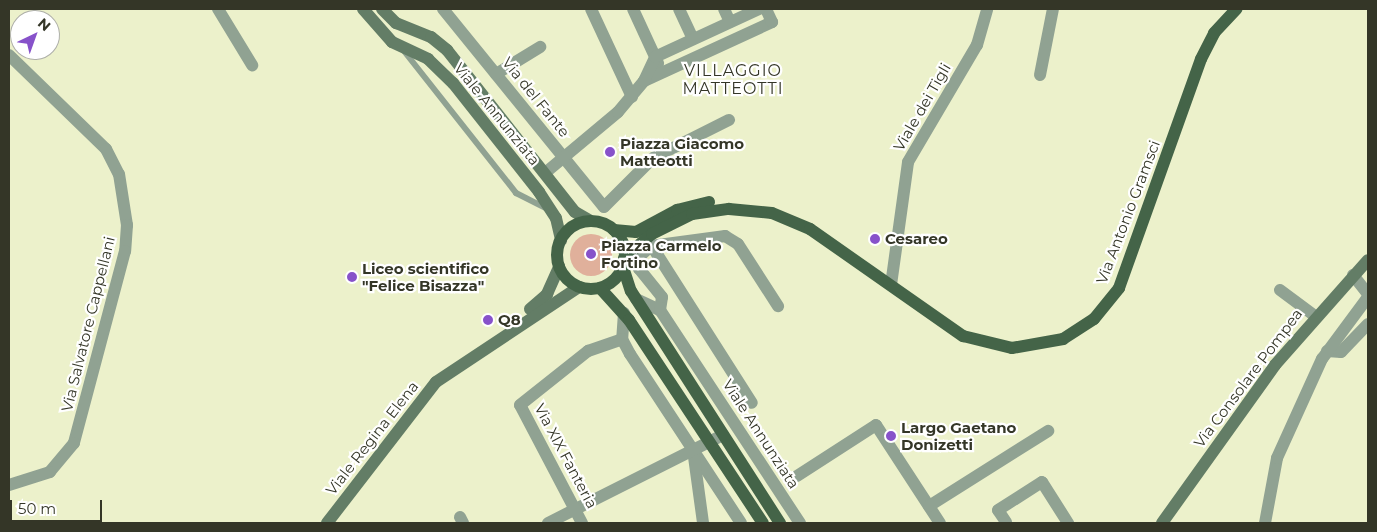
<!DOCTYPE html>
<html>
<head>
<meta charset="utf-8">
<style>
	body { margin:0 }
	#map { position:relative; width:1377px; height:532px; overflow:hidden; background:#ecf1cb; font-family:Montserrat,sans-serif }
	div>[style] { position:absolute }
	.green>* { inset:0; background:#e0b09b }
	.round { border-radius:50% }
	.lane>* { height:6px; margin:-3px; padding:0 3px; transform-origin:3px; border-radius:3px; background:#90a292 }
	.street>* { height:12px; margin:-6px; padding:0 6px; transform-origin:6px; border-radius:6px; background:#90a292 }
	.secondary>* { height:12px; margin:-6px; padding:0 6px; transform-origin:6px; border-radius:6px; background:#637d66 }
	.primary>* { height:12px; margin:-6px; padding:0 6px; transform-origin:6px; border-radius:6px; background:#446448 }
	.primary>.ring { margin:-6px; padding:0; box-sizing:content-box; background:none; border:12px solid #446448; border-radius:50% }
	.dots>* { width:14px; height:14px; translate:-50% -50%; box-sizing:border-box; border:2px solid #fff; border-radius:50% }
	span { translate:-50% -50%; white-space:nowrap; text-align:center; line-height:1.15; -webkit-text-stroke:4.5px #fff; paint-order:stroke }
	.street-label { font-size:15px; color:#343627 }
	.poi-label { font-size:15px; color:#343627; font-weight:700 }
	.left { translate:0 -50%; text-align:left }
	.neighbourhood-label { font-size:16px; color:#343627; letter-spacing:1px }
	.frame { position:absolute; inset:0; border:10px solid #343627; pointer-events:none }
	.north { position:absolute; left:10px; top:10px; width:50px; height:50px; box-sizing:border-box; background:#fff; border:1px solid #aeafa9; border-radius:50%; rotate:42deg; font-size:14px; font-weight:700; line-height:20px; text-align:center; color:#343627 }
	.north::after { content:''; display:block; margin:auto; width:18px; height:22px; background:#8752ca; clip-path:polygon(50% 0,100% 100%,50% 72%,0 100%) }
	.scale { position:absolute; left:10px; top:500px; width:92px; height:22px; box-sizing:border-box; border:2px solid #343627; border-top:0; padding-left:6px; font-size:15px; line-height:18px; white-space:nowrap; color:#343627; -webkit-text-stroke:4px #fff; paint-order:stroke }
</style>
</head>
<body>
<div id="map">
	<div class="green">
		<div class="round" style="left:570px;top:234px;width:42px;height:42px"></div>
	</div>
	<div class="lane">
		<div style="left:404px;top:51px;width:181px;rotate:51.7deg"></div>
		<div style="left:516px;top:193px;width:34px;rotate:27deg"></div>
	</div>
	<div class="street">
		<div style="left:218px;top:9px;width:66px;rotate:58.7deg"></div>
		<div style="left:443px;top:9px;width:255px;rotate:50.9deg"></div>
		<div style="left:604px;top:207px;width:69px;rotate:-45deg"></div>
		<div style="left:653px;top:158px;width:85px;rotate:-26.6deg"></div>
		<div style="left:591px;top:9px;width:97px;rotate:65deg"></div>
		<div style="left:633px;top:9px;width:60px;rotate:65.2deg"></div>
		<div style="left:679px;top:9px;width:33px;rotate:65deg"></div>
		<div style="left:724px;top:9px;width:14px;rotate:65deg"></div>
		<div style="left:9px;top:55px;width:135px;rotate:44.1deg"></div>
		<div style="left:106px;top:149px;width:28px;rotate:63deg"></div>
		<div style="left:119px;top:174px;width:52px;rotate:81.1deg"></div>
		<div style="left:127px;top:225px;width:26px;rotate:94deg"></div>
		<div style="left:125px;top:251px;width:199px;rotate:104.9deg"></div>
		<div style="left:74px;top:443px;width:38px;rotate:130deg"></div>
		<div style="left:50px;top:472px;width:43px;rotate:162.4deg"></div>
		<div style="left:496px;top:74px;width:52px;rotate:-31.5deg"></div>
		<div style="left:1040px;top:75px;width:67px;rotate:-78.9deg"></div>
		<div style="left:644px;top:81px;width:141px;rotate:-24.7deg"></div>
		<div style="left:772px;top:22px;width:14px;rotate:-115deg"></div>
		<div style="left:545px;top:173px;width:95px;rotate:-39.9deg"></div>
		<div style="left:618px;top:112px;width:40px;rotate:-50deg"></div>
		<div style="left:644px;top:81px;width:26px;rotate:-65deg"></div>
		<div style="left:655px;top:57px;width:115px;rotate:-24.8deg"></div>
		<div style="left:648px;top:240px;width:193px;rotate:57.5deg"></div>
		<div style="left:1353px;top:275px;width:24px;rotate:52deg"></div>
		<div style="left:891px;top:285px;width:124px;rotate:-82.1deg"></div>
		<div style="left:908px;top:162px;width:136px;rotate:-59.5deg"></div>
		<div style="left:977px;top:45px;width:37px;rotate:-74deg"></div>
		<div style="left:1280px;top:290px;width:44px;rotate:36.6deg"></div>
		<div style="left:636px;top:299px;width:26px;rotate:25deg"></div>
		<div style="left:660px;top:310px;width:255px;rotate:56.7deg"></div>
		<div style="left:660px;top:310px;width:13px;rotate:-81deg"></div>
		<div style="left:662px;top:297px;width:36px;rotate:-129deg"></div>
		<div style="left:639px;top:269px;width:14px;rotate:-82deg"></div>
		<div style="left:641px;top:255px;width:13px;rotate:-42deg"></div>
		<div style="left:651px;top:246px;width:75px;rotate:-7.7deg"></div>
		<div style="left:725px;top:236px;width:15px;rotate:32deg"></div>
		<div style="left:738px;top:244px;width:74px;rotate:57.2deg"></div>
		<div style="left:624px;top:313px;width:26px;rotate:94deg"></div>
		<div style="left:622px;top:339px;width:17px;rotate:62deg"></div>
		<div style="left:630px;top:354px;width:202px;rotate:56.7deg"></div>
		<div style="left:1327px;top:351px;width:14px;rotate:4deg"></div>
		<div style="left:1341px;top:352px;width:39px;rotate:-46deg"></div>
		<div style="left:694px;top:457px;width:67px;rotate:82.2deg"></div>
		<div style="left:797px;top:476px;width:94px;rotate:-32.8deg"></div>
		<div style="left:876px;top:425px;width:117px;rotate:56.9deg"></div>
		<div style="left:929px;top:506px;width:141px;rotate:-32.2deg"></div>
		<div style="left:460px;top:517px;width:7px;rotate:63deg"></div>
		<div style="left:1006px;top:522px;width:14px;rotate:-124deg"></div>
		<div style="left:998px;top:510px;width:52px;rotate:-32.5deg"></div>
		<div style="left:1042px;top:482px;width:49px;rotate:57.6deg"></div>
		<div style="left:548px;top:523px;width:196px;rotate:-26.7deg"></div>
		<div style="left:582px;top:523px;width:133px;rotate:-117.7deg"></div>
		<div style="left:520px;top:405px;width:87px;rotate:-38.5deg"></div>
		<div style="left:588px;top:351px;width:36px;rotate:-19deg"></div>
		<div style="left:1265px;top:523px;width:66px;rotate:-79.5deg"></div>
		<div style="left:1277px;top:458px;width:109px;rotate:-65.6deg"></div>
		<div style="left:1322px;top:359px;width:77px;rotate:-53.4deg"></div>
	</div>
	<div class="secondary">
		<div style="left:363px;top:9px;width:44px;rotate:48.7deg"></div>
		<div style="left:392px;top:42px;width:40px;rotate:25deg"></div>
		<div style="left:428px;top:59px;width:35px;rotate:44deg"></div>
		<div style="left:453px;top:83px;width:139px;rotate:51.7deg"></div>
		<div style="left:539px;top:192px;width:31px;rotate:57deg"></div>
		<div style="left:556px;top:218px;width:23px;rotate:77deg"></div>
		<div style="left:382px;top:9px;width:20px;rotate:45deg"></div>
		<div style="left:396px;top:23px;width:38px;rotate:22deg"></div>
		<div style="left:431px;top:37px;width:21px;rotate:39deg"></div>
		<div style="left:447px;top:50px;width:206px;rotate:51.7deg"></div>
		<div style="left:575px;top:212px;width:16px;rotate:30deg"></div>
		<div style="left:530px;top:309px;width:23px;rotate:-41deg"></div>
		<div style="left:547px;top:294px;width:30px;rotate:-66deg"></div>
		<div style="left:327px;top:523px;width:178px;rotate:-52.3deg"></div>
		<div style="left:436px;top:382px;width:172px;rotate:-33.6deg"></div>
		<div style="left:1162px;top:523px;width:194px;rotate:-54.4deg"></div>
		<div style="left:1275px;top:365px;width:140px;rotate:-48.5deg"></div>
	</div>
	<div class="primary">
		<div class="ring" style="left:557px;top:221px;width:56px;height:56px"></div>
		<div style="left:614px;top:230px;width:22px;rotate:5deg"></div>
		<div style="left:636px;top:232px;width:47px;rotate:-28.2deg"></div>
		<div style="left:677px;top:210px;width:33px;rotate:-14deg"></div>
		<div style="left:624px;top:258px;width:37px;rotate:-41deg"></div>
		<div style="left:652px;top:234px;width:45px;rotate:-26.6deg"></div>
		<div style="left:692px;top:214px;width:37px;rotate:-8deg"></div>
		<div style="left:729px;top:209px;width:43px;rotate:5.3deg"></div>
		<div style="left:772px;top:213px;width:41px;rotate:22.8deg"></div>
		<div style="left:810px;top:229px;width:187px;rotate:35deg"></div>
		<div style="left:963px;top:336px;width:50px;rotate:13.8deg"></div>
		<div style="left:1012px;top:348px;width:52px;rotate:-10deg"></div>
		<div style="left:1063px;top:339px;width:37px;rotate:-33deg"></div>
		<div style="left:1094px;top:319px;width:40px;rotate:-51deg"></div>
		<div style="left:1119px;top:288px;width:243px;rotate:-70.3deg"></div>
		<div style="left:1201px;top:59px;width:29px;rotate:-63deg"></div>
		<div style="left:1214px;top:33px;width:33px;rotate:-47deg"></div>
		<div style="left:623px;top:267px;width:25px;rotate:72deg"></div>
		<div style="left:631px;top:291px;width:276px;rotate:57.3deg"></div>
		<div style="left:600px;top:288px;width:43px;rotate:47.8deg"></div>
		<div style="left:629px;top:320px;width:243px;rotate:56.6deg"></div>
	</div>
	<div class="dots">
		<div style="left:610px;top:152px;background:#8752ca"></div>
		<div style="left:875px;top:239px;background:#8752ca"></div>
		<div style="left:591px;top:254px;background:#8752ca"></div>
		<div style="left:352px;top:277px;background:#8752ca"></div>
		<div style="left:488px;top:320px;background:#8752ca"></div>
		<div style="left:891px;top:436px;background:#8752ca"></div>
	</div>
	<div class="street-label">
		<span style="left:536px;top:97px;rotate:51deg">Via del Fante</span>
		<span style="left:922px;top:107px;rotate:-60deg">Viale dei Tigli</span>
		<span style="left:497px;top:114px;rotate:51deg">Viale Annunziata</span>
		<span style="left:1128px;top:212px;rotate:-69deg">Via Antonio Gramsci</span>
		<span style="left:88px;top:324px;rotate:-76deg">Via Salvatore Cappellani</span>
		<span style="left:1248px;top:378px;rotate:-53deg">Via Consolare Pompea</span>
		<span style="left:761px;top:434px;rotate:57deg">Viale Annunziata</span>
		<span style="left:372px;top:438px;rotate:-52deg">Viale Regina Elena</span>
		<span style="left:566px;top:456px;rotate:62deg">Via XIX Fanteria</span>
	</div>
	<div class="poi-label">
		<span class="left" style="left:620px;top:152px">Piazza Giacomo<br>Matteotti</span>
		<span class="left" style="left:885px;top:239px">Cesareo</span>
		<span class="left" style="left:601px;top:254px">Piazza Carmelo<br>Fortino</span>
		<span class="left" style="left:362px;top:277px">Liceo scientifico<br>"Felice Bisazza"</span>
		<span class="left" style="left:498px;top:320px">Q8</span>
		<span class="left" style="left:901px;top:436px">Largo Gaetano<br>Donizetti</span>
	</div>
	<div class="neighbourhood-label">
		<span style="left:733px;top:80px">VILLAGGIO<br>MATTEOTTI</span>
	</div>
	<div class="frame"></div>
	<div class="north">N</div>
	<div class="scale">50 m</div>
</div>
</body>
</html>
